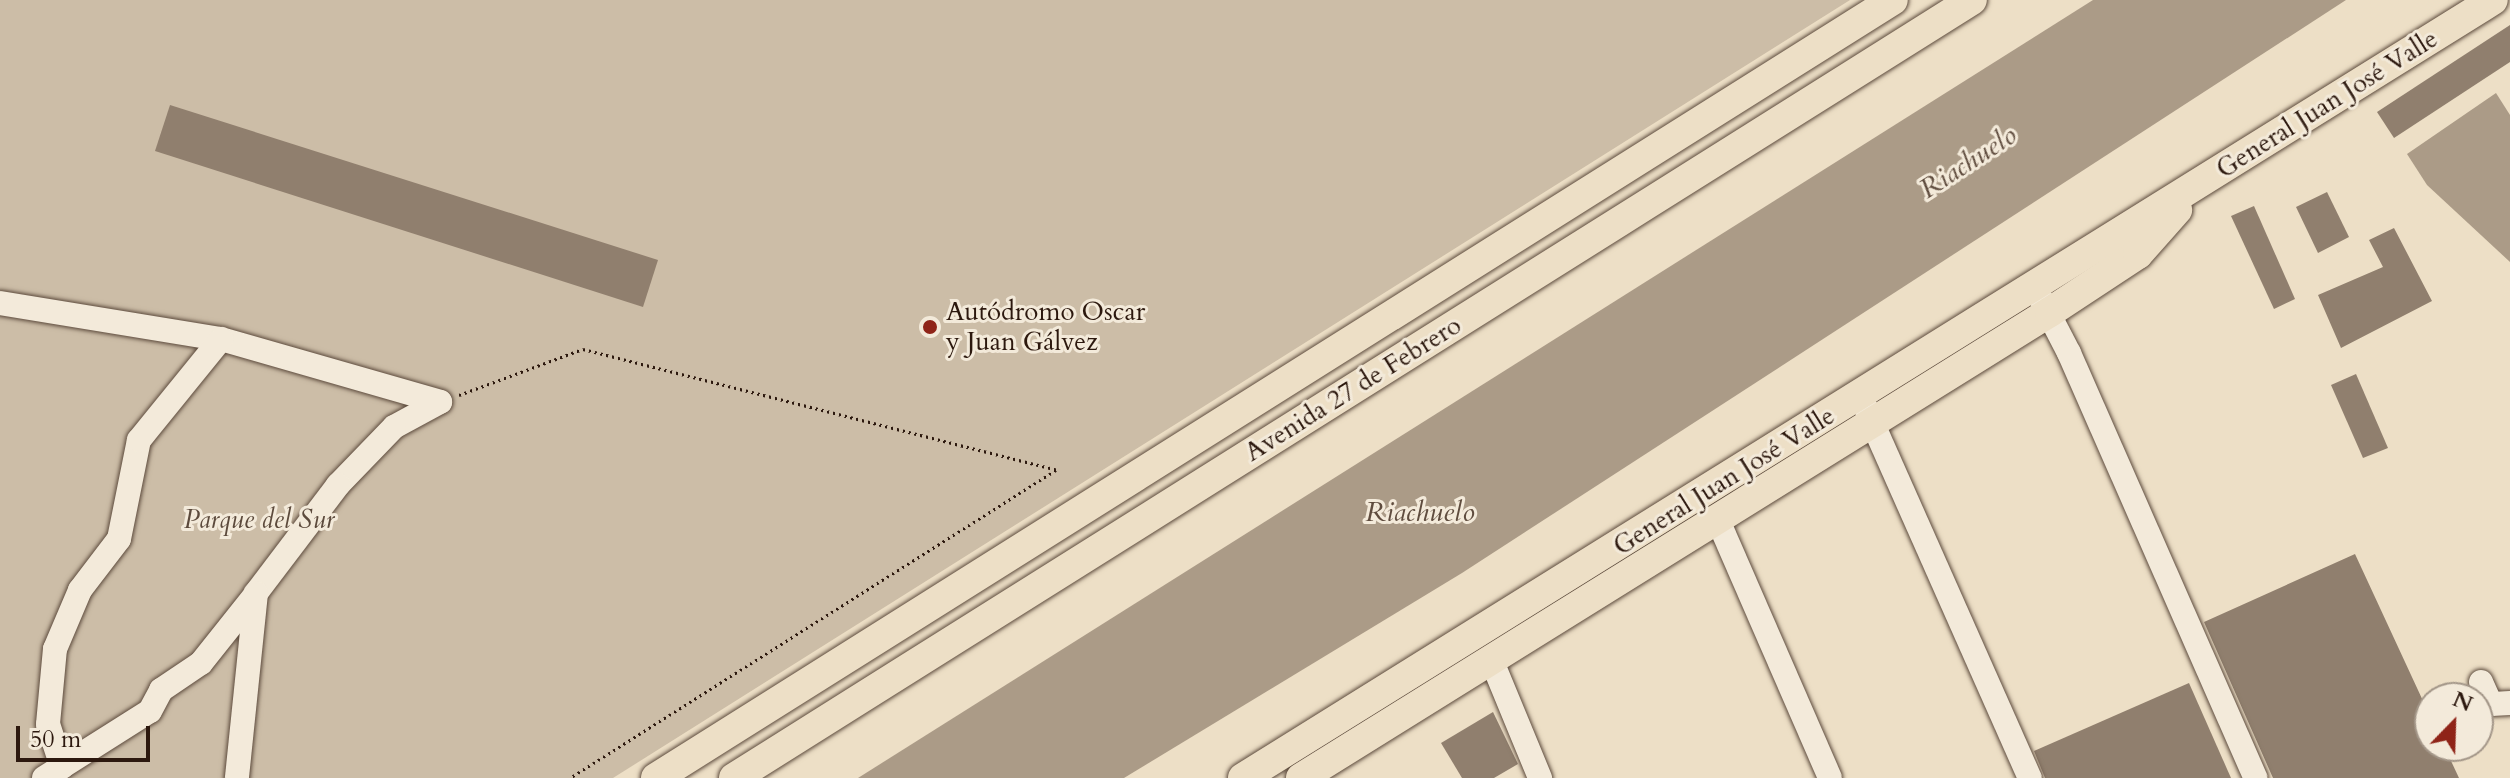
<!DOCTYPE html>
<html>
<head>
<meta charset="utf-8">
<style>
	body { margin:0 }
	#map { position:relative; width:2510px; height:778px; overflow:hidden; background:#eddfc6; font-family:Cardo,serif }
	div>[style] { position:absolute }
	.green>* { inset:0; background:#ccbda7 }
	.water>* { inset:0; background:#ab9b87 }
	.building>* { inset:0; background:#907f6e }
	.path>* { height:3px; margin-top:-1.5px; transform-origin:0; background:repeating-linear-gradient(90deg,#2c180e 0 2px,transparent 0 6px) }
	.roads { filter:drop-shadow(0 0 2px #5c4a3c) drop-shadow(0 0 2px #5c4a3c) }
	.minor>* { height:24px; margin:-12px; padding:0 12px; transform-origin:12px; border-radius:12px; background:#f3eada }
	.major>* { height:30px; margin:-15px; padding:0 15px; transform-origin:15px; border-radius:15px; background:#eddfc6 }
	.dots>* { width:22px; height:22px; translate:-50% -50%; box-sizing:border-box; border:4px solid #f3eada; border-radius:50% }
	span { translate:-50% -50%; white-space:nowrap; text-align:center; line-height:1.15; -webkit-text-stroke:6px #f3eada; paint-order:stroke }
	.street-label { font-size:26px; color:#2c180e }
	.poi-label { font-size:26px; color:#2c180e }
	.left { translate:0 -50%; text-align:left }
	.park-label { font-size:26px; color:#5c4a3c; font-style:italic }
	.water-label { font-size:28px; color:#5f4c3e; font-style:italic }
	.north { position:absolute; left:2414px; top:682px; width:80px; height:80px; box-sizing:border-box; background:#f3eada; border:2px solid #a39688; border-radius:50%; rotate:23deg; font-size:22px; font-weight:700; line-height:32px; text-align:center; color:#2c180e }
	.north::after { content:''; display:block; margin:auto; width:28px; height:36px; background:#8f2418; clip-path:polygon(50% 0,100% 100%,50% 72%,0 100%) }
	.scale { position:absolute; left:16px; top:726px; width:134px; height:36px; box-sizing:border-box; border:4px solid #2c180e; border-top:0; padding-left:10px; font-size:24px; line-height:28px; white-space:nowrap; color:#2c180e; -webkit-text-stroke:6px #f3eada; paint-order:stroke }
</style>
</head>
<body>
<div id="map">
	<div class="green">
		<div style="clip-path:polygon(0 0,1850px 0,613px 778px,0 778px)"></div>
	</div>
	<div class="water">
		<div style="clip-path:polygon(2093px 0,2346px 0,1462px 573px,1124px 778px,858px 778px)"></div>
		<div style="clip-path:polygon(2496px 93px,2510px 115px,2510px 262px,2427px 185px,2407px 154px)"></div>
	</div>
	<div class="building">
		<div style="clip-path:polygon(2510px 25px,2510px 62px,2394px 138px,2377px 112px)"></div>
		<div style="clip-path:polygon(170px 105px,658px 260px,643px 307px,155px 151px)"></div>
		<div style="clip-path:polygon(2327px 192px,2349px 237px,2318px 253px,2296px 207px)"></div>
		<div style="clip-path:polygon(2254px 206px,2295px 299px,2274px 309px,2231px 216px)"></div>
		<div style="clip-path:polygon(2394px 228px,2432px 301px,2341px 348px,2318px 295px,2383px 267px,2369px 240px)"></div>
		<div style="clip-path:polygon(2356px 374px,2388px 448px,2363px 458px,2331px 385px)"></div>
		<div style="clip-path:polygon(2355px 554px,2430px 716px,2430px 746px,2444px 746px,2459px 778px,2273px 778px,2204px 622px)"></div>
		<div style="clip-path:polygon(2189px 683px,2231px 778px,2045px 778px,2034px 751px)"></div>
		<div style="clip-path:polygon(1493px 712px,1518px 764px,1494px 778px,1462px 778px,1441px 743px)"></div>
	</div>
	<div class="path">
		<div style="left:459px;top:395px;width:132px;rotate:-20.4deg"></div>
		<div style="left:583px;top:349px;width:488px;rotate:14.3deg"></div>
		<div style="left:1056px;top:470px;width:575px;rotate:147.64deg"></div>
	</div>
	<div class="roads">
		<div class="minor">
			<div style="left:2041px;top:299px;width:61px;rotate:62.6deg"></div>
			<div style="left:2069px;top:353px;width:464px;rotate:66.3deg"></div>
			<div style="left:0;top:303px;width:224px;rotate:9.3deg"></div>
			<div style="left:221px;top:339px;width:228px;rotate:16deg"></div>
			<div style="left:440px;top:402px;width:52px;rotate:151.5deg"></div>
			<div style="left:394px;top:427px;width:81px;rotate:134deg"></div>
			<div style="left:338px;top:485px;width:136px;rotate:127.2deg"></div>
			<div style="left:256px;top:593px;width:186px;rotate:95.9deg"></div>
			<div style="left:1865px;top:406px;width:407px;rotate:66.1deg"></div>
			<div style="left:1717px;top:518px;width:283px;rotate:66.5deg"></div>
			<div style="left:1491px;top:659px;width:129px;rotate:67.6deg"></div>
			<div style="left:2481px;top:682px;width:24px;rotate:66deg"></div>
			<div style="left:2491px;top:704px;width:19px;rotate:-3deg"></div>
			<div style="left:62px;top:767px;width:45px;rotate:-108deg"></div>
			<div style="left:48px;top:724px;width:75px;rotate:-84.7deg"></div>
			<div style="left:55px;top:649px;width:64px;rotate:-67deg"></div>
			<div style="left:80px;top:590px;width:64px;rotate:-52.6deg"></div>
			<div style="left:119px;top:539px;width:101px;rotate:-78.6deg"></div>
			<div style="left:139px;top:440px;width:130px;rotate:-50.9deg"></div>
			<div style="left:44px;top:778px;width:125px;rotate:-32.3deg"></div>
			<div style="left:150px;top:711px;width:24px;rotate:-62deg"></div>
			<div style="left:161px;top:690px;width:48px;rotate:-34deg"></div>
			<div style="left:201px;top:663px;width:87px;rotate:-51.5deg"></div>
		</div>
		<div class="major">
			<div style="left:656px;top:778px;width:1461px;rotate:-32.17deg"></div>
			<div style="left:734px;top:778px;width:1462px;rotate:-32.15deg"></div>
			<div style="left:1243px;top:778px;width:1472px;rotate:-31.9deg"></div>
			<div style="left:1301px;top:778px;width:882px;rotate:-31.89deg"></div>
			<div style="left:2050px;top:312px;width:105px;rotate:-33.4deg"></div>
			<div style="left:2138px;top:254px;width:59px;rotate:-48.4deg"></div>
		</div>
	</div>
	<div class="dots">
		<div style="left:930px;top:327px;background:#8f2418"></div>
	</div>
	<div class="street-label">
		<span style="left:2327px;top:104px;rotate:-32deg">General Juan José Valle</span>
		<span style="left:1353px;top:389px;rotate:-32deg">Avenida 27 de Febrero</span>
		<span style="left:1724px;top:481px;rotate:-32deg">General Juan José Valle</span>
	</div>
	<div class="poi-label">
		<span class="left" style="left:946px;top:327px">Autódromo Oscar<br>y Juan Gálvez</span>
	</div>
	<div class="park-label">
		<span style="left:259px;top:520px">Parque del Sur</span>
	</div>
	<div class="water-label">
		<span style="left:1968px;top:162px;rotate:-33deg">Riachuelo</span>
		<span style="left:1420px;top:512px">Riachuelo</span>
	</div>
	<div class="north">N</div>
	<div class="scale">50 m</div>
</div>
</body>
</html>
